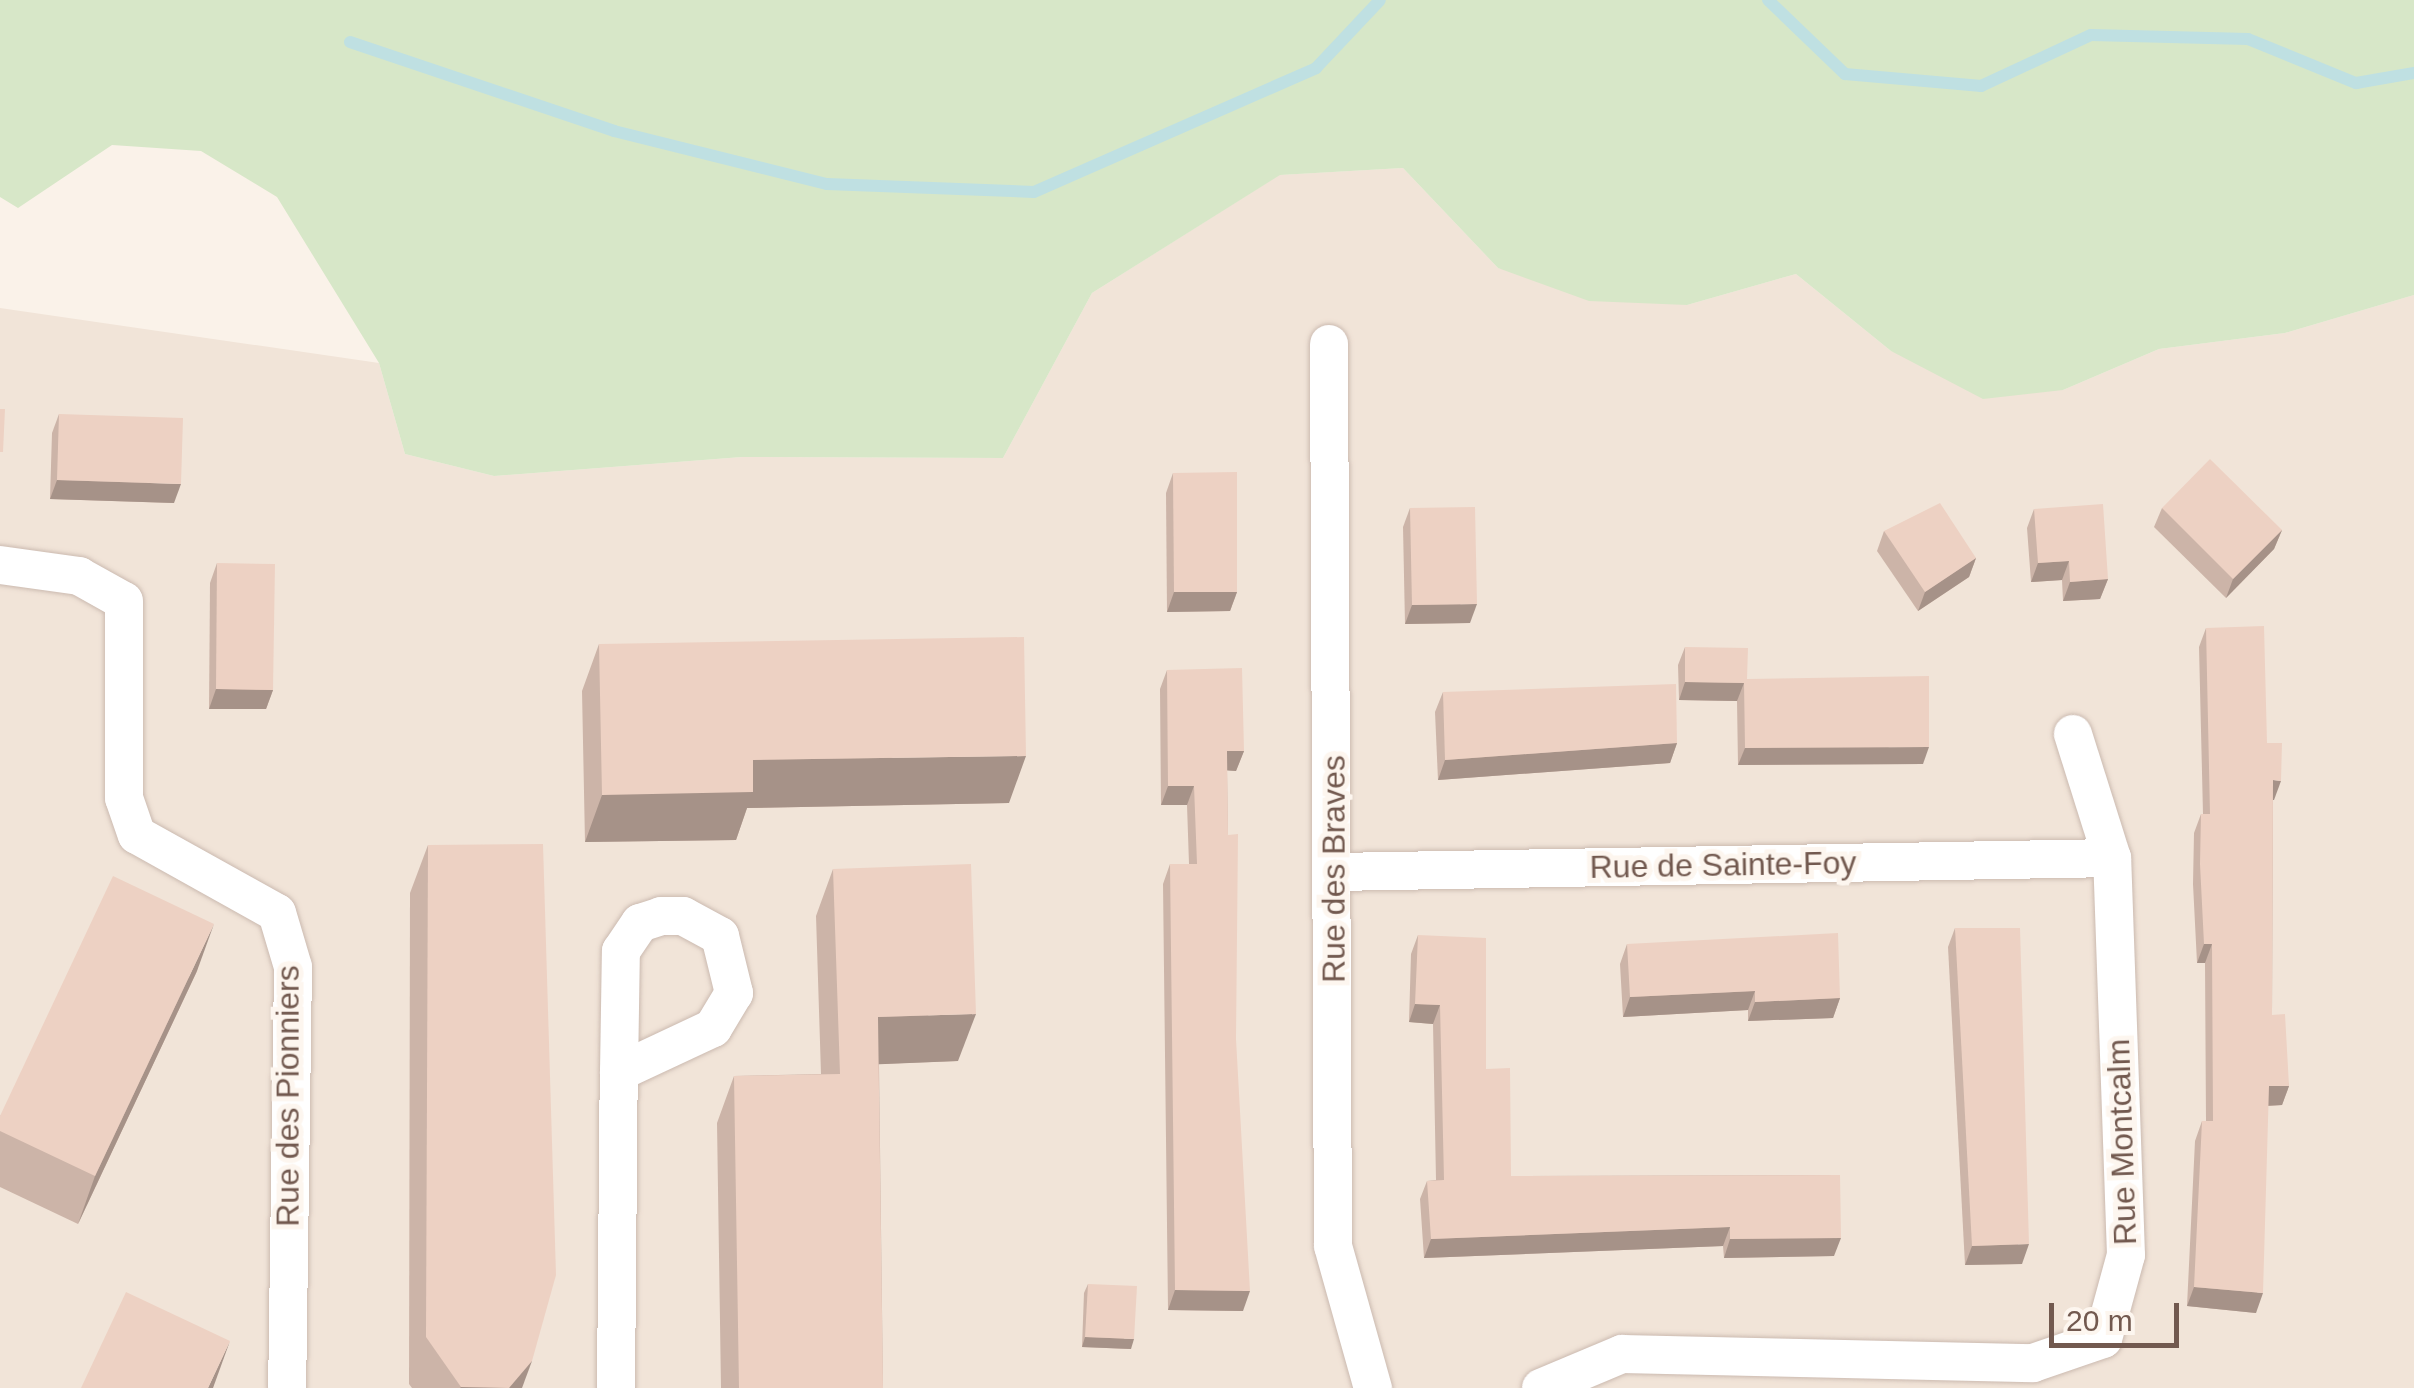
<!DOCTYPE html>
<html>
<head>
<meta charset="utf-8">
<style>
	body { margin:0 }
	#map { position:relative; width:2414px; height:1388px; overflow:hidden; background:#faf2e9; font-family:Arial,sans-serif }
	div>[style] { position:absolute }
	.residential>* { inset:0; background:#f1e4d8 }
	.green>* { inset:0; background:#d7e7c8 }
	.stream>* { height:12px; margin:-6px; padding:0 6px; transform-origin:6px; border-radius:6px; background:#bfe0e2 }
	.roads { filter:drop-shadow(0 0 2px #cbbab0) drop-shadow(0 0 2px #cbbab0) }
	.minor>* { height:38px; margin:-19px; padding:0 19px; transform-origin:19px; border-radius:19px; background:#fff }
	.wall>* { inset:0; background:#ccb4a8 }
	.shaded-wall>* { inset:0; background:#a69288 }
	.building>* { inset:0; background:#edd1c3 }
	span { translate:-50% -50%; white-space:nowrap; text-align:center; line-height:1.15; -webkit-text-stroke:10px #fdf6ef; paint-order:stroke }
	.street-label { font-size:32px; color:#72594f }
	.scale { position:absolute; left:2049px; top:1303px; width:130px; height:45px; box-sizing:border-box; border:5px solid #72594f; border-top:0; padding-left:12px; font-size:30px; line-height:35px; white-space:nowrap; color:#72594f; -webkit-text-stroke:8px #fdf6ef; paint-order:stroke }
</style>
</head>
<body>
<div id="map">
	<div class="residential">
		<div style="clip-path:polygon(1403px 168px,1498px 268px,1687px 305px,1796px 274px,1891px 351px,2063px 390px,2159px 349px,2285px 333px,2414px 295px,2414px 1388px,0 1388px,0 308px,379px 363px,405px 454px,494px 476px,742px 457px,1003px 458px,1092px 293px,1279px 175px)"></div>
	</div>
	<div class="green">
		<div style="clip-path:polygon(0 0,2414px 0,2414px 295px,2285px 333px,2159px 349px,2063px 390px,1983px 399px,1891px 351px,1796px 274px,1687px 305px,1589px 301px,1498px 268px,1403px 168px,1280px 175px,1092px 293px,1003px 458px,742px 457px,494px 476px,405px 454px,379px 363px,277px 197px,201px 151px,112px 145px,18px 208px,0 197px)"></div>
	</div>
	<div class="stream">
		<div style="left:1768px;top:0;width:107px;rotate:43.9deg"></div>
		<div style="left:1845px;top:74px;width:137px;rotate:5deg"></div>
		<div style="left:1981px;top:86px;width:121px;rotate:-24.9deg"></div>
		<div style="left:2091px;top:35px;width:157px;rotate:1.5deg"></div>
		<div style="left:2248px;top:39px;width:117px;rotate:22.2deg"></div>
		<div style="left:2356px;top:83px;width:59px;rotate:-9.8deg"></div>
		<div style="left:350px;top:42px;width:279px;rotate:18.6deg"></div>
		<div style="left:614px;top:131px;width:219px;rotate:14deg"></div>
		<div style="left:827px;top:184px;width:207px;rotate:2.2deg"></div>
		<div style="left:1034px;top:192px;width:308px;rotate:-23.7deg"></div>
		<div style="left:1316px;top:68px;width:93px;rotate:-46.7deg"></div>
	</div>
	<div class="roads">
		<div class="minor">
			<div style="left:1329px;top:344px;width:902px;rotate:89.75deg"></div>
			<div style="left:1333px;top:1246px;width:148px;rotate:74.3deg"></div>
			<div style="left:0;top:565px;width:80px;rotate:7.9deg"></div>
			<div style="left:79px;top:576px;width:51px;rotate:29.1deg"></div>
			<div style="left:124px;top:601px;width:197px;rotate:90deg"></div>
			<div style="left:124px;top:798px;width:39px;rotate:71deg"></div>
			<div style="left:137px;top:835px;width:160px;rotate:29.1deg"></div>
			<div style="left:277px;top:913px;width:56px;rotate:73.5deg"></div>
			<div style="left:293px;top:967px;width:421px;rotate:90.8deg"></div>
			<div style="left:1335px;top:872px;width:777px;rotate:-1.03deg"></div>
			<div style="left:661px;top:916px;width:22px"></div>
			<div style="left:683px;top:916px;width:42px;rotate:28.4deg"></div>
			<div style="left:720px;top:936px;width:59px;rotate:76.2deg"></div>
			<div style="left:734px;top:993px;width:41px;rotate:121deg"></div>
			<div style="left:713px;top:1028px;width:104px;rotate:154.9deg"></div>
			<div style="left:619px;top:1072px;width:121px;rotate:-89.1deg"></div>
			<div style="left:621px;top:951px;width:34px;rotate:-56deg"></div>
			<div style="left:640px;top:923px;width:22px;rotate:-18deg"></div>
			<div style="left:616px;top:1388px;width:316px;rotate:-89.5deg"></div>
			<div style="left:1541px;top:1388px;width:88px;rotate:-22.8deg"></div>
			<div style="left:1622px;top:1354px;width:411px;rotate:1.3deg"></div>
			<div style="left:2033px;top:1363px;width:74px;rotate:-18.9deg"></div>
			<div style="left:2103px;top:1339px;width:87px;rotate:-74.7deg"></div>
			<div style="left:2126px;top:1255px;width:397px;rotate:-92deg"></div>
			<div style="left:2112px;top:858px;width:130px;rotate:-107.5deg"></div>
		</div>
	</div>
	<div class="wall">
		<div style="clip-path:polygon(59px 414px,174px 503px,50px 499px,52px 433px)"></div>
		<div style="clip-path:polygon(1173px 473px,1237px 592px,1230px 611px,1167px 612px,1166px 493px)"></div>
		<div style="clip-path:polygon(1410px 508px,1470px 623px,1405px 624px,1403px 527px)"></div>
		<div style="clip-path:polygon(2162px 508px,2282px 530px,2274px 549px,2226px 598px,2154px 527px)"></div>
		<div style="clip-path:polygon(2034px 509px,2108px 579px,2100px 599px,2063px 601px,2062px 580px,2031px 582px,2027px 528px)"></div>
		<div style="clip-path:polygon(1884px 531px,1976px 558px,1969px 577px,1918px 611px,1877px 551px)"></div>
		<div style="clip-path:polygon(217px 563px,273px 690px,266px 709px,209px 709px,210px 583px)"></div>
		<div style="clip-path:polygon(2206px 628px,2267px 743px,2274px 800px,2273px 800px,2272px 1015px,2289px 1086px,2282px 1105px,2268px 1106px,2256px 1313px,2187px 1306px,2195px 1141px,2202px 1121px,2206px 1121px,2205px 963px,2197px 963px,2193px 884px,2194px 833px,2201px 814px,2203px 814px,2199px 647px)"></div>
		<div style="clip-path:polygon(599px 644px,1009px 803px,747px 808px,736px 840px,585px 842px,582px 691px)"></div>
		<div style="clip-path:polygon(1685px 647px,1747px 679px,1923px 764px,1738px 765px,1737px 701px,1679px 700px,1678px 665px)"></div>
		<div style="clip-path:polygon(1167px 670px,1244px 751px,1236px 771px,1227px 770px,1228px 835px,1243px 1311px,1168px 1310px,1163px 884px,1170px 864px,1189px 864px,1187px 805px,1161px 805px,1160px 689px)"></div>
		<div style="clip-path:polygon(1443px 692px,1677px 743px,1670px 763px,1438px 780px,1435px 712px)"></div>
		<div style="clip-path:polygon(428px 845px,522px 1388px,412px 1388px,409px 1384px,410px 893px)"></div>
		<div style="clip-path:polygon(833px 869px,958px 1061px,879px 1064px,883px 1388px,721px 1388px,717px 1123px,734px 1076px,821px 1074px,816px 916px)"></div>
		<div style="clip-path:polygon(1955px 928px,2022px 1264px,1965px 1265px,1948px 947px)"></div>
		<div style="clip-path:polygon(1418px 935px,1486px 1069px,1511px 1176px,1840px 1175px,1834px 1256px,1724px 1258px,1723px 1246px,1424px 1258px,1420px 1199px,1427px 1181px,1436px 1180px,1433px 1024px,1409px 1022px,1411px 954px)"></div>
		<div style="clip-path:polygon(1627px 944px,1840px 998px,1833px 1018px,1748px 1021px,1748px 1010px,1623px 1017px,1620px 964px)"></div>
		<div style="clip-path:polygon(197px 971px,78px 1224px,0 1187px,0 1116px)"></div>
		<div style="clip-path:polygon(1088px 1284px,1131px 1349px,1082px 1347px,1084px 1293px)"></div>
	</div>
	<div class="shaded-wall">
		<div style="clip-path:polygon(57px 480px,181px 484px,174px 503px,50px 499px)"></div>
		<div style="clip-path:polygon(2282px 530px,2274px 549px,2226px 598px,2233px 579px)"></div>
		<div style="clip-path:polygon(1976px 558px,1969px 577px,1918px 611px,1925px 592px)"></div>
		<div style="clip-path:polygon(2069px 561px,2062px 580px,2031px 582px,2038px 563px)"></div>
		<div style="clip-path:polygon(2108px 579px,2100px 599px,2063px 601px,2070px 582px)"></div>
		<div style="clip-path:polygon(1174px 592px,1237px 592px,1230px 611px,1167px 612px)"></div>
		<div style="clip-path:polygon(1477px 604px,1470px 623px,1405px 624px,1412px 605px)"></div>
		<div style="clip-path:polygon(1685px 682px,1744px 683px,1737px 701px,1679px 700px)"></div>
		<div style="clip-path:polygon(216px 689px,273px 690px,266px 709px,209px 709px)"></div>
		<div style="clip-path:polygon(1677px 743px,1670px 763px,1438px 780px,1445px 760px)"></div>
		<div style="clip-path:polygon(1929px 747px,1923px 764px,1738px 765px,1745px 748px)"></div>
		<div style="clip-path:polygon(1227px 751px,1244px 751px,1236px 771px,1220px 770px)"></div>
		<div style="clip-path:polygon(1026px 756px,1009px 803px,747px 808px,736px 840px,585px 842px,602px 795px,753px 760px)"></div>
		<div style="clip-path:polygon(2273px 780px,2281px 781px,2274px 800px,2266px 800px)"></div>
		<div style="clip-path:polygon(1168px 786px,1194px 786px,1187px 805px,1161px 805px)"></div>
		<div style="clip-path:polygon(214px 924px,197px 971px,78px 1224px,95px 1176px)"></div>
		<div style="clip-path:polygon(2204px 944px,2212px 944px,2205px 963px,2197px 963px)"></div>
		<div style="clip-path:polygon(1755px 991px,1748px 1010px,1623px 1017px,1630px 997px)"></div>
		<div style="clip-path:polygon(1840px 998px,1833px 1018px,1748px 1021px,1755px 1002px)"></div>
		<div style="clip-path:polygon(1415px 1004px,1440px 1005px,1433px 1024px,1409px 1022px)"></div>
		<div style="clip-path:polygon(976px 1014px,958px 1061px,861px 1065px,878px 1017px)"></div>
		<div style="clip-path:polygon(2269px 1086px,2289px 1086px,2282px 1105px,2262px 1106px)"></div>
		<div style="clip-path:polygon(1730px 1227px,1723px 1246px,1424px 1258px,1431px 1239px)"></div>
		<div style="clip-path:polygon(1841px 1238px,1834px 1256px,1724px 1258px,1730px 1239px)"></div>
		<div style="clip-path:polygon(2029px 1244px,2022px 1264px,1965px 1265px,1972px 1246px)"></div>
		<div style="clip-path:polygon(2194px 1287px,2263px 1293px,2256px 1313px,2187px 1306px)"></div>
		<div style="clip-path:polygon(1175px 1290px,1250px 1291px,1243px 1311px,1168px 1310px)"></div>
		<div style="clip-path:polygon(1085px 1337px,1134px 1339px,1131px 1349px,1082px 1347px)"></div>
		<div style="clip-path:polygon(230px 1341px,213px 1388px,208px 1388px)"></div>
		<div style="clip-path:polygon(532px 1361px,522px 1388px,460px 1388px,461px 1387px)"></div>
	</div>
	<div class="building">
		<div style="clip-path:polygon(0 409px,5px 409px,3px 452px,0 452px)"></div>
		<div style="clip-path:polygon(59px 414px,183px 418px,181px 484px,57px 480px)"></div>
		<div style="clip-path:polygon(2210px 459px,2282px 530px,2233px 579px,2162px 508px)"></div>
		<div style="clip-path:polygon(1237px 472px,1237px 592px,1174px 592px,1173px 473px)"></div>
		<div style="clip-path:polygon(1940px 503px,1976px 558px,1925px 592px,1884px 531px)"></div>
		<div style="clip-path:polygon(2103px 504px,2108px 579px,2070px 582px,2069px 561px,2038px 563px,2034px 509px)"></div>
		<div style="clip-path:polygon(1475px 507px,1477px 604px,1412px 605px,1410px 508px)"></div>
		<div style="clip-path:polygon(217px 563px,275px 564px,273px 690px,216px 689px)"></div>
		<div style="clip-path:polygon(2264px 626px,2267px 743px,2282px 743px,2281px 781px,2273px 780px,2272px 1015px,2285px 1014px,2289px 1086px,2269px 1086px,2263px 1293px,2194px 1287px,2202px 1121px,2213px 1121px,2212px 944px,2204px 944px,2200px 864px,2201px 814px,2210px 814px,2206px 628px)"></div>
		<div style="clip-path:polygon(1024px 637px,1026px 756px,753px 760px,753px 792px,602px 795px,599px 644px)"></div>
		<div style="clip-path:polygon(1685px 647px,1748px 648px,1747px 679px,1929px 676px,1929px 747px,1745px 748px,1744px 683px,1685px 682px)"></div>
		<div style="clip-path:polygon(1242px 668px,1244px 751px,1227px 751px,1228px 835px,1238px 834px,1236px 1039px,1250px 1291px,1175px 1290px,1170px 864px,1197px 864px,1194px 786px,1168px 786px,1167px 670px)"></div>
		<div style="clip-path:polygon(1676px 684px,1677px 743px,1445px 760px,1443px 692px)"></div>
		<div style="clip-path:polygon(543px 844px,556px 1275px,532px 1361px,509px 1388px,461px 1387px,426px 1337px,428px 845px)"></div>
		<div style="clip-path:polygon(971px 864px,976px 1014px,878px 1017px,883px 1388px,739px 1388px,734px 1076px,840px 1074px,833px 869px)"></div>
		<div style="clip-path:polygon(113px 876px,214px 924px,95px 1176px,0 1131px,0 1116px)"></div>
		<div style="clip-path:polygon(1955px 928px,2020px 928px,2029px 1244px,1972px 1246px)"></div>
		<div style="clip-path:polygon(1838px 933px,1840px 998px,1755px 1002px,1755px 991px,1630px 997px,1627px 944px)"></div>
		<div style="clip-path:polygon(1418px 935px,1486px 938px,1486px 1069px,1510px 1068px,1511px 1176px,1840px 1175px,1841px 1238px,1730px 1239px,1730px 1227px,1431px 1239px,1427px 1181px,1444px 1180px,1440px 1005px,1415px 1004px)"></div>
		<div style="clip-path:polygon(1088px 1284px,1137px 1286px,1134px 1339px,1085px 1337px)"></div>
		<div style="clip-path:polygon(126px 1292px,230px 1341px,208px 1388px,81px 1388px)"></div>
	</div>
	<div class="street-label">
		<span style="left:1723px;top:865px;rotate:-1deg">Rue de Sainte-Foy</span>
		<span style="left:1334px;top:869px;rotate:-90deg">Rue des Braves</span>
		<span style="left:288px;top:1096px;rotate:-90deg">Rue des Pionniers</span>
		<span style="left:2122px;top:1142px;rotate:-92deg">Rue Montcalm</span>
	</div>
	<div class="scale">20 m</div>
</div>
</body>
</html>
